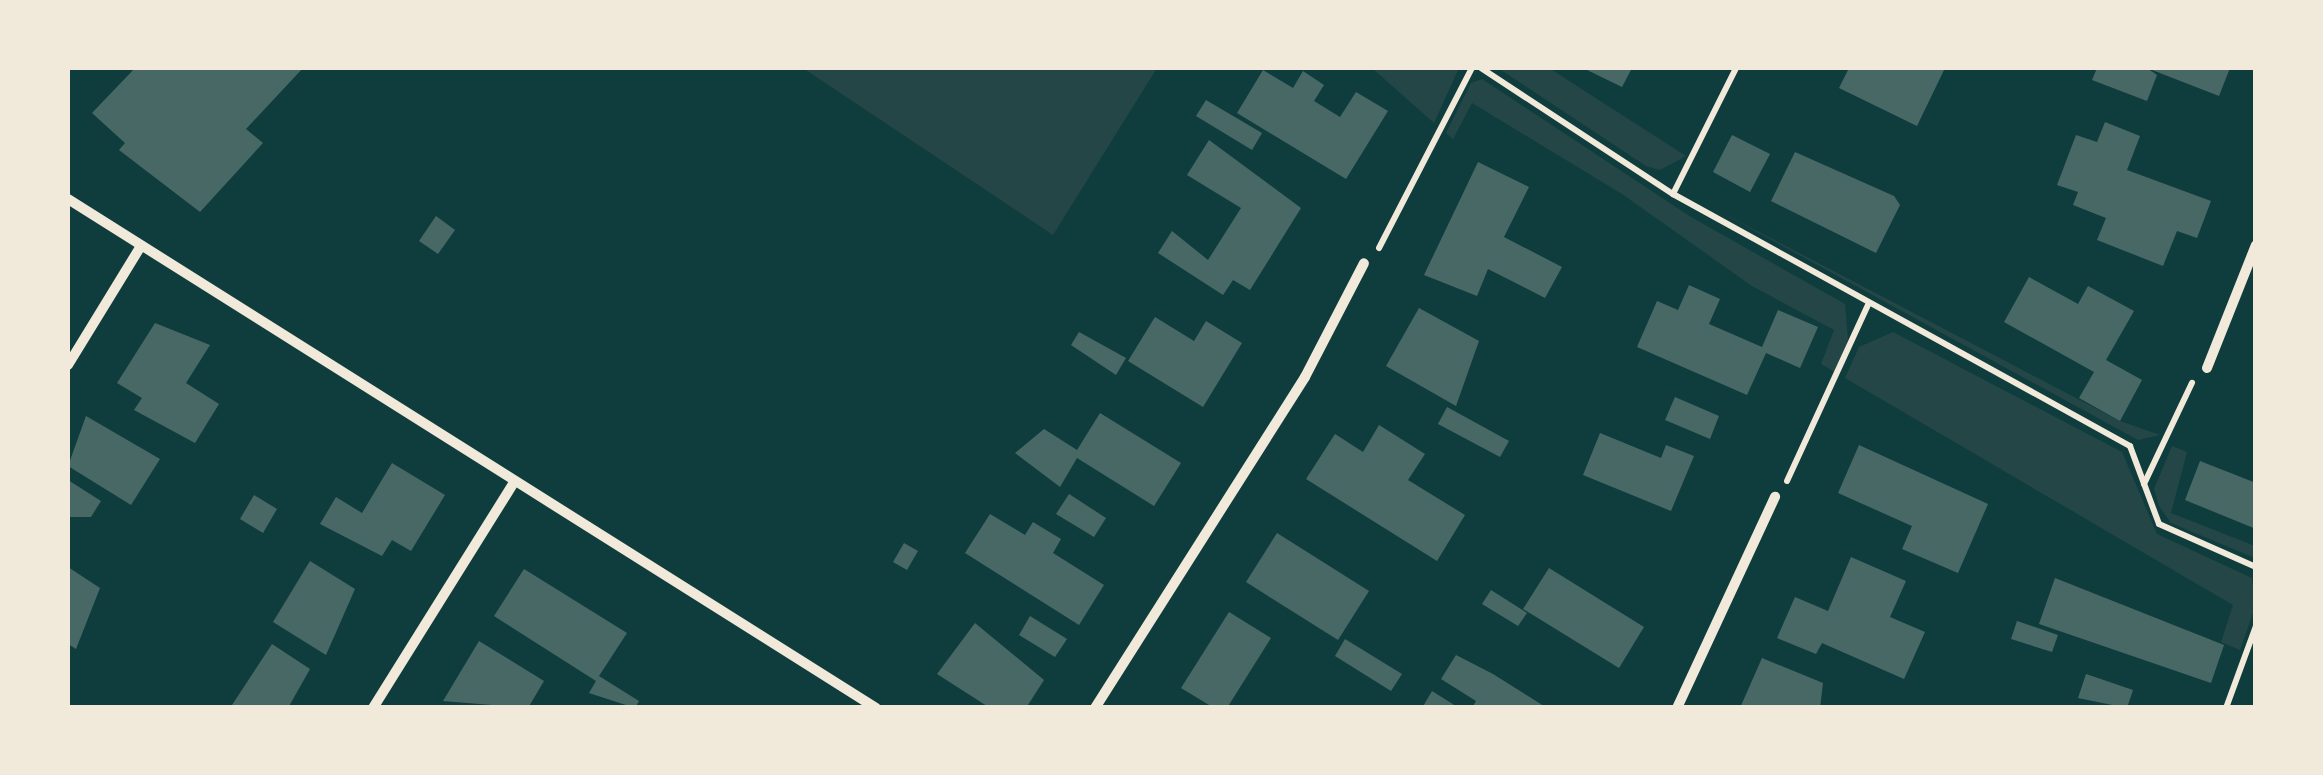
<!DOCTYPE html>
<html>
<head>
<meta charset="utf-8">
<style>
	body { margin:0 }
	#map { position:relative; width:2323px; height:775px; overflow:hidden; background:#0f3d3e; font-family:"DejaVu Sans",sans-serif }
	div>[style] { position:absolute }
	.green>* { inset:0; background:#244646 }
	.building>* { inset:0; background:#486865 }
	.path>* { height:6px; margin:-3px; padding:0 3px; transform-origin:3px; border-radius:3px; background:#f1e9da }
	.minor>* { height:10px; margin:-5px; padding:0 5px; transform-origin:5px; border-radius:5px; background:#f1e9da }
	span { translate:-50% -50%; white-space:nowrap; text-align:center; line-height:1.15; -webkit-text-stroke:9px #f1e9da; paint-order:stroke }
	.frame { position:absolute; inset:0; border:70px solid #f1e9da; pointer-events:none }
</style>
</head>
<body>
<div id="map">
	<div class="green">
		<div style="clip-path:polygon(803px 68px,1157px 68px,1053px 235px)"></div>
		<div style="clip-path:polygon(1372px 68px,1459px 68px,1434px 123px)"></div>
		<div style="clip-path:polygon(1498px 68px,1549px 68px,1686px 156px,1660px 170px,1646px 166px)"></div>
		<div style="clip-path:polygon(1482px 79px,1691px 217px,1845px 304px,1848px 340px,1835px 372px,1821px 364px,1834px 330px,1752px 286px,1622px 194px,1472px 103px,1453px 139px,1446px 133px,1471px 83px)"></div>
		<div style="clip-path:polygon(1715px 209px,2120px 421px,2160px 435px,2138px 440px)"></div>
		<div style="clip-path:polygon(1893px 332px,2122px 452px,2157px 534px,2252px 578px,2255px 607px,2240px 650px,2221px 642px,2233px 605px,1845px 378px,1859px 347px)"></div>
		<div style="clip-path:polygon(2172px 446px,2187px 452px,2171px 513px,2255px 546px,2255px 558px,2171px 523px,2159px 506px,2154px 489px)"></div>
	</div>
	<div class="building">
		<div style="clip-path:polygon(135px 68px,303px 68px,246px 129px,263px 143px,200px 212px,119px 150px,125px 143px,92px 113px)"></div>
		<div style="clip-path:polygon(1583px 68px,1632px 68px,1622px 87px)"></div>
		<div style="clip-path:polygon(1849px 68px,1882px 70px,1945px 68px,1917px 126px,1839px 88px)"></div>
		<div style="clip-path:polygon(2097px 68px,2230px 68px,2219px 96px,2147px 68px,2157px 75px,2147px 101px,2092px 80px)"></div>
		<div style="clip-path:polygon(1263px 70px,1293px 88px,1303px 71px,1324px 85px,1314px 101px,1340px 117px,1356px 92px,1388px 111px,1346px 179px,1237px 113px)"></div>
		<div style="clip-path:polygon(1206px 100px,1262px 133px,1252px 150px,1196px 116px)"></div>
		<div style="clip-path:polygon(2105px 122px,2140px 136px,2127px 170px,2211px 201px,2197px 238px,2177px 231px,2163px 266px,2097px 240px,2106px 218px,2073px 205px,2078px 192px,2057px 185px,2076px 135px,2097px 142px)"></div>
		<div style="clip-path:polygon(1732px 135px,1770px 154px,1750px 192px,1713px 172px)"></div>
		<div style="clip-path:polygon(1209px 140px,1301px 208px,1250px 290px,1233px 280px,1223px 295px,1158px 253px,1172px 231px,1208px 260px,1241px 208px,1187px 175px)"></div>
		<div style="clip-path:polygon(1795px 152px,1894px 196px,1900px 205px,1876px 253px,1771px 201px)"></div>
		<div style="clip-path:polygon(1478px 162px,1529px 187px,1504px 237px,1562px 267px,1545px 298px,1488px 269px,1477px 296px,1424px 275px)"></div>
		<div style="clip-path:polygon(436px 216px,455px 230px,438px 254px,419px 241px)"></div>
		<div style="clip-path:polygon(2029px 277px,2078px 304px,2088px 286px,2134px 311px,2106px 360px,2142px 380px,2120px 421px,2079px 398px,2094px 372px,2004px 322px)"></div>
		<div style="clip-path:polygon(1689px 285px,1720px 299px,1709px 324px,1762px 347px,1778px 310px,1818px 327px,1800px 368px,1766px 353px,1747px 395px,1637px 347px,1657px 301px,1678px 310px)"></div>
		<div style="clip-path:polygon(1419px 308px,1479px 341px,1456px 406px,1386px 366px)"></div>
		<div style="clip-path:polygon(1155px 317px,1194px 341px,1206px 321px,1242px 343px,1203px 407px,1128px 361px)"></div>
		<div style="clip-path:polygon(155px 323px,210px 345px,186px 383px,219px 404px,195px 443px,134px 410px,142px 398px,117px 383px)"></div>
		<div style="clip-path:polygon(1079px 332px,1126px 358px,1116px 375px,1071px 345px)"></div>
		<div style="clip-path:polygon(1675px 397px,1719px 416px,1710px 439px,1665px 420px)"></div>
		<div style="clip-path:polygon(1447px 407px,1509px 441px,1500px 457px,1438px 424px)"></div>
		<div style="clip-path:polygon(1100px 413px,1181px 463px,1154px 506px,1077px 458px,1060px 487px,1015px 453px,1044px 429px,1077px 450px)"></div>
		<div style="clip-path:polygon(86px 416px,160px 459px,131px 505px,68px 466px)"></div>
		<div style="clip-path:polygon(1379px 425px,1425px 454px,1408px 480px,1465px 515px,1437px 561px,1306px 479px,1335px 434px,1363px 452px)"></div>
		<div style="clip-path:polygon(1600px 433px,1661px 458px,1666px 445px,1694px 456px,1671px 511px,1583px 475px)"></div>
		<div style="clip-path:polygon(1859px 445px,1988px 504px,1958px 573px,1902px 549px,1912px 526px,1838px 493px)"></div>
		<div style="clip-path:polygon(2200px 461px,2256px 483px,2256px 529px,2185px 500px)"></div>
		<div style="clip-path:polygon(392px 463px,445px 495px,411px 551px,392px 540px,382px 556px,320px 524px,336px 497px,362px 513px)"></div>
		<div style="clip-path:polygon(68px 480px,101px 501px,91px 517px,68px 517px)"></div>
		<div style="clip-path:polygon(1069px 494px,1106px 518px,1094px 537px,1056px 514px)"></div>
		<div style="clip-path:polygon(254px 495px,277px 509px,263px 533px,240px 519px)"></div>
		<div style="clip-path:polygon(990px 514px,1025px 535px,1033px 522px,1061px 539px,1053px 553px,1104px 585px,1079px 625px,965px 553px)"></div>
		<div style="clip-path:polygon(1277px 533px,1369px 591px,1338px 640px,1246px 582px)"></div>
		<div style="clip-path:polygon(904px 543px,918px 551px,907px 570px,893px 562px)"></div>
		<div style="clip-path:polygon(1851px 557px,1906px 581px,1890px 617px,1925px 632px,1904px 679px,1822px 643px,1816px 654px,1777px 638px,1795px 597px,1828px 611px)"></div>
		<div style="clip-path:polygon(310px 561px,355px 589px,326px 655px,273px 622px)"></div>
		<div style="clip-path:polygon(68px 567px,100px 588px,76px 649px,68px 644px)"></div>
		<div style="clip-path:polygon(1549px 568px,1644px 627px,1619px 668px,1523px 609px)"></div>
		<div style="clip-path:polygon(524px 569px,627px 633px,599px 676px,639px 701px,635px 708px,589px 693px,596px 681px,494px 616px)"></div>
		<div style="clip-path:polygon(2055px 578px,2224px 645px,2211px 683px,2039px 624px)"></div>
		<div style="clip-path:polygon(1491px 590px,1527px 613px,1518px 626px,1482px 604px)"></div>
		<div style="clip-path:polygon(1229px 612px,1271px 638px,1227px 708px,1214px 708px,1181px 688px)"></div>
		<div style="clip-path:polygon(1030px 616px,1067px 639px,1055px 657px,1019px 635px)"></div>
		<div style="clip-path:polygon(2017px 621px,2058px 635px,2052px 652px,2011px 639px)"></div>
		<div style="clip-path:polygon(975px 623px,1044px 680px,1026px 708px,990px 708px,937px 674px)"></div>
		<div style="clip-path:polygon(1345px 639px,1402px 674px,1391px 691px,1335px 656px)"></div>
		<div style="clip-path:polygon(479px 641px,544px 681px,528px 708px,443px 701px)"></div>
		<div style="clip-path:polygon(272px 644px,310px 669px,288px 708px,230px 708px)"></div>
		<div style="clip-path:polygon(1456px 655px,1493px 674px,1547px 708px,1472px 708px,1476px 701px,1441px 679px)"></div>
		<div style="clip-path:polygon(1762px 658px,1823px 683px,1820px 708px,1740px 708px)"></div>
		<div style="clip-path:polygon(2086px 674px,2133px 690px,2127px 708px,2078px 698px)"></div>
		<div style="clip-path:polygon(1432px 691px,1459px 708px,1422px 708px)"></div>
	</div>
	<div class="path">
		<div style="left:1481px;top:68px;width:230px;rotate:33.3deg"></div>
		<div style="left:1673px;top:194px;width:522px;rotate:28.87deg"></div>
		<div style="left:2130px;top:446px;width:83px;rotate:69.6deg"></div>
		<div style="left:2159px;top:524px;width:106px;rotate:23.9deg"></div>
		<div style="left:1673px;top:194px;width:141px;rotate:-63.4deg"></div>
		<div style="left:1379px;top:248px;width:203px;rotate:-62.7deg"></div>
		<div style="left:1787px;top:481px;width:194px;rotate:-65.3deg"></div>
		<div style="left:2144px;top:484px;width:112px;rotate:-64.6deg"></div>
		<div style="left:2226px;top:708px;width:87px;rotate:-69.9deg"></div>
	</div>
	<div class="minor">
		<div style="left:68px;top:199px;width:955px;rotate:32.21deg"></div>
		<div style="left:68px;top:365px;width:140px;rotate:-58.5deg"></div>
		<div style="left:2207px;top:368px;width:132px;rotate:-68.3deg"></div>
		<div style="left:373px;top:708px;width:266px;rotate:-58deg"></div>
		<div style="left:1095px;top:708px;width:392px;rotate:-57.6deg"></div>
		<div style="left:1305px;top:377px;width:128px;rotate:-62.6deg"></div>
		<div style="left:1677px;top:708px;width:233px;rotate:-65.1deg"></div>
	</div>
	<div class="frame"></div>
</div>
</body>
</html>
